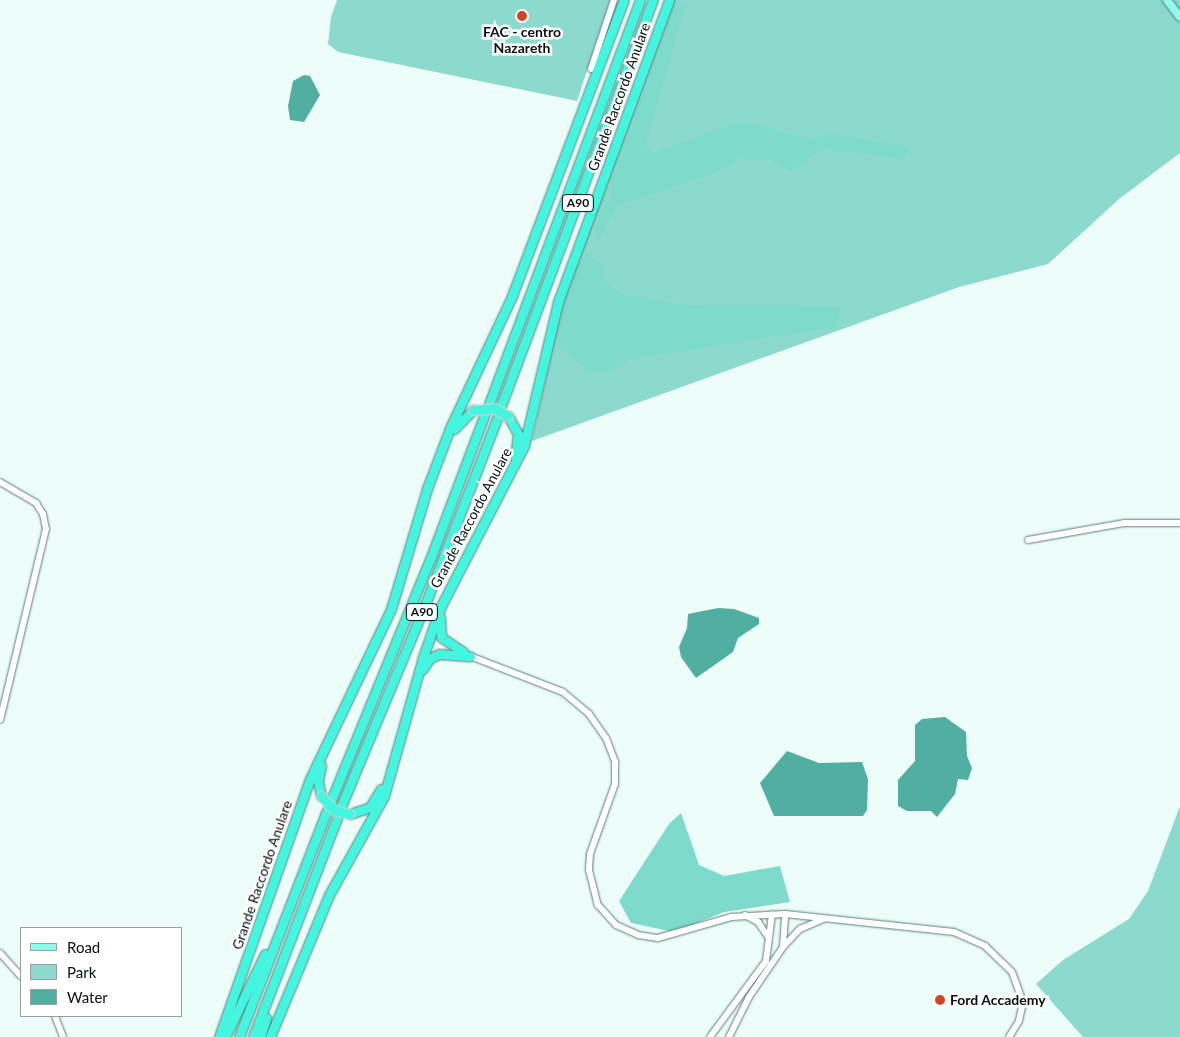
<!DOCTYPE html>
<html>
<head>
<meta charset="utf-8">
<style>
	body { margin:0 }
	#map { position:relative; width:1180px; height:1037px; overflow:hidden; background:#edfdfa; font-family:Lato,sans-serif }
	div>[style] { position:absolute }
	.green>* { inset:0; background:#8bdacd }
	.forest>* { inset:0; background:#7edbcc }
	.water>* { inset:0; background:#51afa1 }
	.roads { filter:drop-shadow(0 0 1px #587e78) drop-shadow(0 0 1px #587e78) }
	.minor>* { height:6px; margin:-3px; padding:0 3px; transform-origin:3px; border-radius:3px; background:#fff }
	.major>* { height:8px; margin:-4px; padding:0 4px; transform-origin:4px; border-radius:4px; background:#8ff9ec }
	.highway>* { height:9px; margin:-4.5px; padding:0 4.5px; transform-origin:4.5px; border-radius:4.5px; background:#44f5df }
	.bridges { filter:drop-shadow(0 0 1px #d7d9d9) drop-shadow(0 0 1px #d7d9d9) }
	.highway-bridge>* { height:9px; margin:-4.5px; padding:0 4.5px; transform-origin:4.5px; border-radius:4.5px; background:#44f5df }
	.dots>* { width:14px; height:14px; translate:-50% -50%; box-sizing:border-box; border:2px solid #fff; border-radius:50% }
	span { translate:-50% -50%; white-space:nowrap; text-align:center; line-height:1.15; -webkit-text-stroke:5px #fff; paint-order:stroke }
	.shield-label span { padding:1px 4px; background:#fff; border:1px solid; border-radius:4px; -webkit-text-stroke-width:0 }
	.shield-label { font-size:12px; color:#04110f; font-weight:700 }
	.poi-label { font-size:14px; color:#04110f; font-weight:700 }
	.left { translate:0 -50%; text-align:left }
	.street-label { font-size:14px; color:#04110f }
	.legend { position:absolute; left:20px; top:927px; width:162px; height:90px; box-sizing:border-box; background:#fff; border:1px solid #9ba09f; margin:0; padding:6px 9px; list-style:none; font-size:15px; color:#04110f }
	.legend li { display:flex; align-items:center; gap:10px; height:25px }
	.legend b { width:25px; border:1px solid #9ba09f }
</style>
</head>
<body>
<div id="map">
	<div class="green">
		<div style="clip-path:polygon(337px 0,610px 0,577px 101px,338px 52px,328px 44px,331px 17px)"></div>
		<div style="clip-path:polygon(674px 0,1180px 0,1180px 153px,1119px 199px,1048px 264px,959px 287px,532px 441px,563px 302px)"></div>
		<div style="clip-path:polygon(1180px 806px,1180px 1037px,1083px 1037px,1036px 984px,1063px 960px,1129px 919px,1148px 891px)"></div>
	</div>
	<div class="forest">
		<div style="clip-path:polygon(681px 2px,685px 7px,645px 146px,655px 152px,737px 123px,755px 124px,810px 140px,830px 134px,910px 147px,904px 159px,824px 148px,791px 171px,768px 159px,742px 158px,712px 174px,617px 206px,599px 241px,594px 235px,600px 211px,612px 195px,610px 186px,674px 8px)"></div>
		<div style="clip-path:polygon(586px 252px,603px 265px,605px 281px,623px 295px,688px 305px,841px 307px,836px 327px,635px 358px,612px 370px,591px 373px,557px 344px,564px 303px)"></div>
		<div style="clip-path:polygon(681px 813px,699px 865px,724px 876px,780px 866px,790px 902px,724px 912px,674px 932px,631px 923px,619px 901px,669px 824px)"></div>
	</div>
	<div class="water">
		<div style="clip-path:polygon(304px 75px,310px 76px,320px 95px,304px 122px,290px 120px,288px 106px,293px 81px)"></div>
		<div style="clip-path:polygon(718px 608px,734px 609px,759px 618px,759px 624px,738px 638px,733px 652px,696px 678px,681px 657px,679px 647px,687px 628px,688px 614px)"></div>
		<div style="clip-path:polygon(945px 717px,966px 732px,967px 756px,972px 768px,968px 780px,958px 779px,955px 794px,937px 817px,931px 811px,907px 811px,898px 806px,898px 780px,915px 761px,915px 725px,922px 719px)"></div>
		<div style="clip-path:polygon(787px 751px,819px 763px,862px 762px,868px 779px,867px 810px,863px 816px,774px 816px,760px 783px)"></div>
	</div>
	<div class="roads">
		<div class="minor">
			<div style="left:591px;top:69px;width:73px;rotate:-71.6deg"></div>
			<div style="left:0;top:482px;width:42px;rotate:30.3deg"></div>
			<div style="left:36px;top:503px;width:13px;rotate:58deg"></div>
			<div style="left:43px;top:514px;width:15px;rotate:79deg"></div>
			<div style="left:46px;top:529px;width:196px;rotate:103.5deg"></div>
			<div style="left:1028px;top:540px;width:97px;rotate:-10deg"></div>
			<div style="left:1124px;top:523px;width:56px"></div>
			<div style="left:470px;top:656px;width:100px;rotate:21.2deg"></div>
			<div style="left:563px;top:692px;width:34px;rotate:40deg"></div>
			<div style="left:589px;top:714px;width:29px;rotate:55deg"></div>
			<div style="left:606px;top:738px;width:26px;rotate:69deg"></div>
			<div style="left:615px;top:762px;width:22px;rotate:90deg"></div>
			<div style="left:615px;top:784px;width:74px;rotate:109.7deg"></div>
			<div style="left:590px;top:854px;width:16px;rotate:94deg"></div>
			<div style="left:589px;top:870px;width:36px;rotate:76deg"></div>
			<div style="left:598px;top:905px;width:27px;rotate:48deg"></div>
			<div style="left:616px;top:925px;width:24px;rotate:24deg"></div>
			<div style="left:638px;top:935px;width:20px;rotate:9deg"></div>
			<div style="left:658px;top:938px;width:76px;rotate:-16deg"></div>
			<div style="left:731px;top:917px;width:54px;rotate:-3.2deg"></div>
			<div style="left:785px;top:914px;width:170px;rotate:6.1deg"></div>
			<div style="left:954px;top:932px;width:34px;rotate:24deg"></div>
			<div style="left:985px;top:946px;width:37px;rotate:44deg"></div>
			<div style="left:1012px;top:972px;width:33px;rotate:70deg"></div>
			<div style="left:1023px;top:1003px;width:18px;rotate:103deg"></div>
			<div style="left:1019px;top:1021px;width:19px;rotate:122deg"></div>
			<div style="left:745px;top:915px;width:15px;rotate:28deg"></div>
			<div style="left:758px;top:922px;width:18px;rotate:56deg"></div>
			<div style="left:783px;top:946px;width:32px;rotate:-86deg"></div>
			<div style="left:0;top:953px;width:31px;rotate:48deg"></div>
			<div style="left:55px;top:1016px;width:22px;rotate:69deg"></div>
			<div style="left:710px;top:1037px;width:94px;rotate:-53.6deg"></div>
			<div style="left:766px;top:961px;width:47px;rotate:-82.7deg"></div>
			<div style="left:729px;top:1037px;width:45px;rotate:-63.4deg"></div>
			<div style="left:749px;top:997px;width:60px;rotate:-55.8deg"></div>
			<div style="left:783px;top:947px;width:25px;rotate:-47deg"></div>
			<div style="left:800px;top:929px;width:26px;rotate:-23deg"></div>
		</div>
		<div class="major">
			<div style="left:1167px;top:0;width:21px;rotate:53deg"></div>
		</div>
		<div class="highway">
			<div style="left:489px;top:404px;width:431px;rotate:-69.5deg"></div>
			<div style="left:501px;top:406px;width:434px;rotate:-69.5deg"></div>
			<div style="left:508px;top:416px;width:21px;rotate:61deg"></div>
			<div style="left:518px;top:434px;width:23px;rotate:97deg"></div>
			<div style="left:454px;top:429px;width:27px;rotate:-45deg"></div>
			<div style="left:440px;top:617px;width:20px;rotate:87deg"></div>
			<div style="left:441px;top:637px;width:27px;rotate:34deg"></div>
			<div style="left:423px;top:669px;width:12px;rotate:-59deg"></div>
			<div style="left:429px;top:659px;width:11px;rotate:-27deg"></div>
			<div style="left:439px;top:654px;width:31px;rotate:4deg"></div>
			<div style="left:321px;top:796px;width:15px;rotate:-101deg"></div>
			<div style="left:318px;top:781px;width:16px;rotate:-79deg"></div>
			<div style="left:330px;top:803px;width:266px;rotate:-67.7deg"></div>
			<div style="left:431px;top:557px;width:156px;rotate:-69.4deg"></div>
			<div style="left:340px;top:809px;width:221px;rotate:-67.4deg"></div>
			<div style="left:425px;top:605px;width:206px;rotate:-68.9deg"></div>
			<div style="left:350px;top:814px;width:21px;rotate:-19deg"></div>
			<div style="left:370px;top:807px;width:21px;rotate:-59deg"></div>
			<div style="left:219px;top:1037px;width:271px;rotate:-70.6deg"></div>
			<div style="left:309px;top:781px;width:191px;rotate:-64.5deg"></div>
			<div style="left:391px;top:609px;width:128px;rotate:-73.3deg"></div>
			<div style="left:428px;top:486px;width:62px;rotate:-69.2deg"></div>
			<div style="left:450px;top:428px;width:146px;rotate:-64.8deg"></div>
			<div style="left:512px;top:296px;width:316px;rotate:-69.3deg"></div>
			<div style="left:225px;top:1037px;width:92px;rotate:-64.3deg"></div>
			<div style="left:239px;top:1037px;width:243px;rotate:-68.8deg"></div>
			<div style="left:253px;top:1037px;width:237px;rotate:-69deg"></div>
			<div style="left:260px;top:1037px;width:20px;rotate:-72deg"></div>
			<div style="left:270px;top:1037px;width:154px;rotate:-67.4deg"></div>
			<div style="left:329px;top:895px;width:113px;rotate:-60.9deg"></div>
			<div style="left:384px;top:796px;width:144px;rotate:-74.3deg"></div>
			<div style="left:423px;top:657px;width:54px;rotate:-70.6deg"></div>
			<div style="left:441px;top:606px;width:180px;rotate:-62.6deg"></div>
			<div style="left:524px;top:446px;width:148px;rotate:-76.7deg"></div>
			<div style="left:558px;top:302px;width:322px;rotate:-69.8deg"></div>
		</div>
	</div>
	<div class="bridges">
		<div class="highway-bridge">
			<div style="left:473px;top:410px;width:21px;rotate:-5deg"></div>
			<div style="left:494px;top:408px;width:16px;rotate:30deg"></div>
			<div style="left:321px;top:796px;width:19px;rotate:47deg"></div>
			<div style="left:334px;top:810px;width:16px;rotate:14deg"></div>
		</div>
	</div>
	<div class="dots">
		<div style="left:522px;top:16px;background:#d04625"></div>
		<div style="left:940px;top:1000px;background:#d04625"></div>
	</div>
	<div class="shield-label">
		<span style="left:578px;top:203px">A90</span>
		<span style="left:422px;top:612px">A90</span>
	</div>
	<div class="poi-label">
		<span style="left:522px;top:40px">FAC - centro<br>Nazareth</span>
		<span class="left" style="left:950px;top:1000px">Ford Accademy</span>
	</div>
	<div class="street-label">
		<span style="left:619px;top:97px;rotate:-70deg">Grande Raccordo Anulare</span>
		<span style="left:471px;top:518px;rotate:-62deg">Grande Raccordo Anulare</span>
		<span style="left:262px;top:875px;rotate:-71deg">Grande Raccordo Anulare</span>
	</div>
	<ul class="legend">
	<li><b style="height:6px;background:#8ff9ec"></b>Road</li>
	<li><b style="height:14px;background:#8bdacd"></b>Park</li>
	<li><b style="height:14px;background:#51afa1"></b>Water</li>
	</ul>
</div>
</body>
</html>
